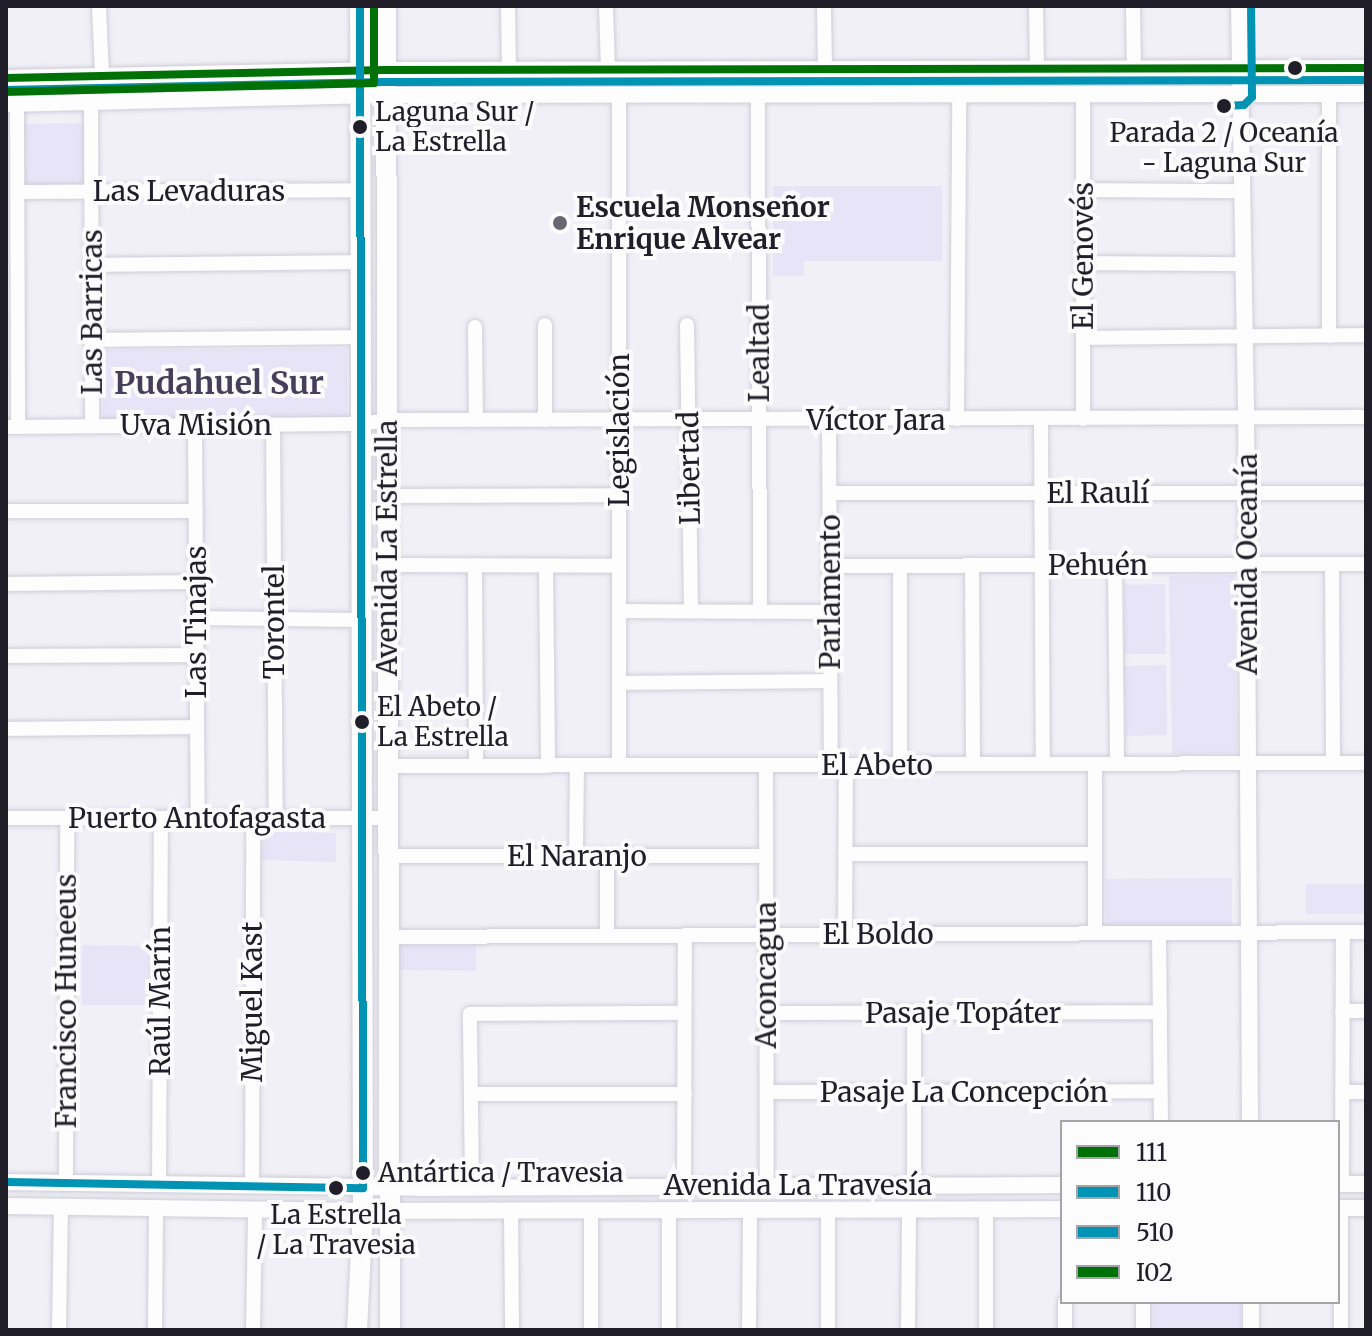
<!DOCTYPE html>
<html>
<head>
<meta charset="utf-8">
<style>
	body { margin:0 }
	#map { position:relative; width:1372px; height:1336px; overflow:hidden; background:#f1f0f7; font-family:Merriweather,serif }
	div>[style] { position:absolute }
	.green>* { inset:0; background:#e8e4f8 }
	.roads { filter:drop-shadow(0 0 2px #cfcdd7) drop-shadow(0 0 2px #cfcdd7) }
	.minor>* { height:14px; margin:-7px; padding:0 7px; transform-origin:7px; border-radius:7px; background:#fdfdfe }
	.tertiary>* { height:16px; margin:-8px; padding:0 8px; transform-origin:8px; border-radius:8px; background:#fdfdfe }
	.secondary>* { height:20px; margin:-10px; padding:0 10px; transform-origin:10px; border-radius:10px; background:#fdfdfe }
	.bus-1>* { height:8px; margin:-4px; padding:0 4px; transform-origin:4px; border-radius:4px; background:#007106 }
	.bus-2>* { height:8px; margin:-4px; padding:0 4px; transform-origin:4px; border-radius:4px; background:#0093b3 }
	.bus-3>* { height:8px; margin:-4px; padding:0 4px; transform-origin:4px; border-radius:4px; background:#0093b3 }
	.bus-4>* { height:8px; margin:-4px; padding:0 4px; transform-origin:4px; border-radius:4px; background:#007106 }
	.dots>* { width:22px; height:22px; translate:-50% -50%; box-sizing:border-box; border:4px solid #fcfcfc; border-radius:50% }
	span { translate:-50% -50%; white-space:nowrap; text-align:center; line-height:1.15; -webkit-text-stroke:8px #fcfcfc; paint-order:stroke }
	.bus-label { font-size:26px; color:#201e29 }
	.left { translate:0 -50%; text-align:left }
	.street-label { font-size:28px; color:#201e29 }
	.poi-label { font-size:28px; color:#201e29; font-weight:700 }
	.quarter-label { font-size:32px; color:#453f59; font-weight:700 }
	.frame { position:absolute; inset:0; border:8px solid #201e29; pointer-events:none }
	.legend { position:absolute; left:1060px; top:1120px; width:280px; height:184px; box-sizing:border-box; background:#fcfcfc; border:2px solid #a4a3a8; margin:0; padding:10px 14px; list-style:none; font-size:24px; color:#201e29 }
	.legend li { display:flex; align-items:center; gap:16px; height:40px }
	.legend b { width:40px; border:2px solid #a4a3a8 }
</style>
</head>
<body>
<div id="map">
	<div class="green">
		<div style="clip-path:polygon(87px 123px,89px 188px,23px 188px,20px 124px)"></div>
		<div style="clip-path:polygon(773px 186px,942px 186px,942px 261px,804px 261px,804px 276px,773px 276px)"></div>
		<div style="clip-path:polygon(347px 348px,347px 418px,103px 420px,102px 350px)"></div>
		<div style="clip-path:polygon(1234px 575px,1237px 753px,1172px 754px,1169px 576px)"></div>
		<div style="clip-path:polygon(1165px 584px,1166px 654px,1125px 654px,1124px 585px)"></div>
		<div style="clip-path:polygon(1166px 665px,1167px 735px,1126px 736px,1124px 666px)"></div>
		<div style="clip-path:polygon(265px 831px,336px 833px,336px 862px,261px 860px)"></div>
		<div style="clip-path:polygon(1232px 878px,1232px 927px,1106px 928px,1106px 879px)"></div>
		<div style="clip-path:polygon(1306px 884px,1366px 884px,1366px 914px,1306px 914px)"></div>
		<div style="clip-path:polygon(82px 945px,152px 946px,153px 1005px,82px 1005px)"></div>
		<div style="clip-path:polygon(397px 945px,476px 946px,476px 971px,397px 970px)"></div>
		<div style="clip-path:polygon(1154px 1302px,1241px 1302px,1241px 1330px,1154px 1330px)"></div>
	</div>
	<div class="roads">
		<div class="minor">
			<div style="left:99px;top:6px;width:70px;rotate:87.5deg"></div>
			<div style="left:102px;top:76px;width:32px;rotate:51deg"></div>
			<div style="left:508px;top:6px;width:63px;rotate:89.1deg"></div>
			<div style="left:606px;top:6px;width:63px;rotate:88.2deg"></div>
			<div style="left:824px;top:6px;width:62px;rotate:89.1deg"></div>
			<div style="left:1036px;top:6px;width:62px;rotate:89.1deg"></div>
			<div style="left:1133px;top:6px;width:62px;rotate:89.1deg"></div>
			<div style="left:758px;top:94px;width:518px;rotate:89.78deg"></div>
			<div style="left:1083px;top:94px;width:325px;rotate:90deg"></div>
			<div style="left:91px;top:101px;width:325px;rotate:89.8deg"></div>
			<div style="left:17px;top:103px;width:324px;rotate:89.8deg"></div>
			<div style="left:1083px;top:190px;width:159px;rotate:0.4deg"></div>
			<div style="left:18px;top:192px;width:342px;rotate:-0.3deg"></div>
			<div style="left:1083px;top:263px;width:160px;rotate:0.4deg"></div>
			<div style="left:92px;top:265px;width:268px;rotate:-0.6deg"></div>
			<div style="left:687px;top:325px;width:286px;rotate:89.2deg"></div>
			<div style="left:475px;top:327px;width:93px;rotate:89.4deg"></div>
			<div style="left:1329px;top:336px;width:242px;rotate:-90deg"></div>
			<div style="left:1083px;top:338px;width:283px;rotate:-0.6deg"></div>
			<div style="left:92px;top:340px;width:268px;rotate:-0.6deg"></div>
			<div style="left:957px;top:419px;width:325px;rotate:-89.6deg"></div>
			<div style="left:1041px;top:419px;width:345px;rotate:89.7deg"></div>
			<div style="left:545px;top:420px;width:95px;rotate:-90deg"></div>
			<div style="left:829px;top:420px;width:345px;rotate:89.7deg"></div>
			<div style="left:273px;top:425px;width:393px;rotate:89.6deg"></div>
			<div style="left:195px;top:426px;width:392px;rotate:89.6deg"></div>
			<div style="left:6px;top:427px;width:343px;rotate:-0.5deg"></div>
			<div style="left:349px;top:424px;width:50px;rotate:-4.6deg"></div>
			<div style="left:399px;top:420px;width:967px;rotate:-0.18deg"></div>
			<div style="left:830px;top:493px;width:536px"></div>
			<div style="left:386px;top:496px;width:233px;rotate:-0.2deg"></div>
			<div style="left:6px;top:511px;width:190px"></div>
			<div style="left:1332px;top:564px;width:199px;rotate:89.7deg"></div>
			<div style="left:387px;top:565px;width:232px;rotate:0.2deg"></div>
			<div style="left:475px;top:565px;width:201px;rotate:89.7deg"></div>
			<div style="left:1115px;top:565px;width:199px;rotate:89.4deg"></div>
			<div style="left:546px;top:566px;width:200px;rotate:89.4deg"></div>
			<div style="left:830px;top:566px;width:536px;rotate:-0.21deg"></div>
			<div style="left:900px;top:566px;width:199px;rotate:90deg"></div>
			<div style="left:972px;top:566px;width:198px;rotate:89.7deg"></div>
			<div style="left:6px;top:584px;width:190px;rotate:-0.6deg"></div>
			<div style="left:619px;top:611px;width:211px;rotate:0.3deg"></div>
			<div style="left:196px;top:618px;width:165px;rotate:0.7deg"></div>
			<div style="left:6px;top:656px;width:191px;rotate:-0.3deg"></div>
			<div style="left:619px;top:683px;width:211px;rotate:-0.5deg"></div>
			<div style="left:6px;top:729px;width:191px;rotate:-0.6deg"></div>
			<div style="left:1095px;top:764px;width:169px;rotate:90deg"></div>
			<div style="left:619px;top:765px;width:671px;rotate:-90deg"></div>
			<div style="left:766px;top:765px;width:419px;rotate:89.9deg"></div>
			<div style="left:388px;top:766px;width:978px;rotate:-0.18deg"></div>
			<div style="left:6px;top:818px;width:383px"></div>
			<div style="left:845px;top:854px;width:250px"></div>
			<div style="left:389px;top:856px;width:377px"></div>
			<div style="left:576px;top:856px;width:91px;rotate:-89.4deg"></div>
			<div style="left:607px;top:856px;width:80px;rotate:90deg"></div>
			<div style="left:1159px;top:933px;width:189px;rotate:89.4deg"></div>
			<div style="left:845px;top:935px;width:170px;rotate:-89.7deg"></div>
			<div style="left:389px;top:937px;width:977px;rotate:-0.29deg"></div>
			<div style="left:1342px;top:1011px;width:24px"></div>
			<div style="left:766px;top:1013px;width:394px;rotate:-0.1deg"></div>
			<div style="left:914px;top:1013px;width:172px;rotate:90deg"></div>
			<div style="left:767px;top:1092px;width:393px;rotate:-0.1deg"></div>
			<div style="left:1342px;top:1092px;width:24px"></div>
			<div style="left:471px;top:1094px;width:214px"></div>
			<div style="left:66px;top:1183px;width:365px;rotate:-89.8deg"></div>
			<div style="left:1342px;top:1184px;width:252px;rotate:-89.8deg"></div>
			<div style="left:159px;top:1185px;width:367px;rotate:-89.7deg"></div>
			<div style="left:684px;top:1185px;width:250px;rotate:-89.8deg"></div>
			<div style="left:252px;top:1186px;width:368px;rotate:-89.8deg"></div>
			<div style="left:472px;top:1188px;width:174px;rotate:-90.7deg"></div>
			<div style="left:470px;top:1014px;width:214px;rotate:-0.3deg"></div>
			<div style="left:1341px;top:1208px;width:122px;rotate:90deg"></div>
			<div style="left:986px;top:1210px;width:120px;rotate:90deg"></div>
			<div style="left:511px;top:1211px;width:119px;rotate:89.5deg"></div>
			<div style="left:669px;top:1211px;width:119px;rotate:90deg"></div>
			<div style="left:59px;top:1330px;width:124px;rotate:-89.1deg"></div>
			<div style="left:155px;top:1330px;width:121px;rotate:-89.5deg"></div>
			<div style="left:253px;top:1330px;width:120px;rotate:-89deg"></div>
			<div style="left:591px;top:1330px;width:119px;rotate:-90deg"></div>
			<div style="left:749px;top:1330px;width:120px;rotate:-89.5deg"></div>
			<div style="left:828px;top:1330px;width:120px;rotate:-90deg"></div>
			<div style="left:908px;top:1330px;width:120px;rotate:-89.5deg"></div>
			<div style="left:1065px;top:1330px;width:28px;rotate:-90deg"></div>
			<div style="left:1143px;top:1330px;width:28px;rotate:-90deg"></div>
		</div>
		<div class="tertiary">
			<div style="left:1239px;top:6px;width:399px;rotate:89deg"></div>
			<div style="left:1246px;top:405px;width:717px;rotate:89.68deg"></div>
			<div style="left:6px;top:78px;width:379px;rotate:-1.2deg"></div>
			<div style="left:385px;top:70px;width:981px;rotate:-0.12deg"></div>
			<div style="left:6px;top:104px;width:380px;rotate:-1.4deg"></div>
			<div style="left:386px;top:95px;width:980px;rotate:-0.06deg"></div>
			<div style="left:6px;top:1182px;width:414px;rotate:0.8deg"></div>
			<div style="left:420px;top:1188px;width:642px;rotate:-0.27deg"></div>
			<div style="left:1338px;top:1184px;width:28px"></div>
			<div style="left:6px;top:1206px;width:357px;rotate:0.8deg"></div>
			<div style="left:363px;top:1211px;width:699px;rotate:-0.16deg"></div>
			<div style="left:1338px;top:1208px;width:28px"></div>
			<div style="left:1251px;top:1330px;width:28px;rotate:-90deg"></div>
		</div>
		<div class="secondary">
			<div style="left:386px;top:6px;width:1324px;rotate:89.83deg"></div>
			<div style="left:357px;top:1330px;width:119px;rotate:-87.1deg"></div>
			<div style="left:363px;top:1211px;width:1205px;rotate:-90.14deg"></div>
		</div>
	</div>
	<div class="bus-1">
		<div style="left:6px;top:78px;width:379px;rotate:-1.2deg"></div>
		<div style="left:385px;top:70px;width:981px;rotate:-0.12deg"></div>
	</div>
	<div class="bus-2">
		<div style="left:6px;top:90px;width:379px;rotate:-1.2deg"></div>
		<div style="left:385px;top:82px;width:981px;rotate:-0.12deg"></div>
		<div style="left:1224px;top:106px;width:20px;rotate:-3deg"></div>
		<div style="left:1244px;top:105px;width:11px;rotate:-45deg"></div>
		<div style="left:1252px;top:97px;width:91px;rotate:-90.6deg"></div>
	</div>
	<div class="bus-3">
		<div style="left:6px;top:1182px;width:357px;rotate:1deg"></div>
		<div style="left:363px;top:1188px;width:1182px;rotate:-90.15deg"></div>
	</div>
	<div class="bus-4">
		<div style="left:6px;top:92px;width:368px;rotate:-1.4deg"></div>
		<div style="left:374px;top:83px;width:77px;rotate:-90deg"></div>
	</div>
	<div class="dots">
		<div style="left:1295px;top:68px;background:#201e29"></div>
		<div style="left:1224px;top:106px;background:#201e29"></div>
		<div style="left:360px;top:127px;background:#201e29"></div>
		<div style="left:560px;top:223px;background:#696871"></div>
		<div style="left:362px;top:722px;background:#201e29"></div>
		<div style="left:363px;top:1173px;background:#201e29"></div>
		<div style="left:336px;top:1188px;background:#201e29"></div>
	</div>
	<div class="bus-label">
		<span class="left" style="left:375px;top:127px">Laguna Sur /<br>La Estrella</span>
		<span style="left:1224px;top:148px">Parada 2 / Oceanía<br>- Laguna Sur</span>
		<span class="left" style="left:377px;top:722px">El Abeto /<br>La Estrella</span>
		<span class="left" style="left:378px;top:1173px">Antártica / Travesia</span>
		<span style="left:336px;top:1230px">La Estrella<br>/ La Travesia</span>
	</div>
	<div class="street-label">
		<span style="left:189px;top:191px">Las Levaduras</span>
		<span style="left:1083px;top:256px;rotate:-90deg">El Genovés</span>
		<span style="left:92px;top:312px;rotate:-90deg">Las Barricas</span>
		<span style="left:759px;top:353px;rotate:-90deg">Lealtad</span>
		<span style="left:876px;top:420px">Víctor Jara</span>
		<span style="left:196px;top:425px">Uva Misión</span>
		<span style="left:619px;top:430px;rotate:-90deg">Legislación</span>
		<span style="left:689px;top:468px;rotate:-91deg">Libertad</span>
		<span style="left:1098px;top:493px">El Raulí</span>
		<span style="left:387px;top:548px;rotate:-90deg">Avenida La Estrella</span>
		<span style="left:1247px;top:564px;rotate:-90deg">Avenida Oceanía</span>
		<span style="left:1098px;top:565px">Pehuén</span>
		<span style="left:830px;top:592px;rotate:-90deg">Parlamento</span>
		<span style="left:196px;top:622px;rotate:-90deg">Las Tinajas</span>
		<span style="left:274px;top:622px;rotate:-90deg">Torontel</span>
		<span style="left:877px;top:765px">El Abeto</span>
		<span style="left:197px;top:818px">Puerto Antofagasta</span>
		<span style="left:577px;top:856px">El Naranjo</span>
		<span style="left:878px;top:934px">El Boldo</span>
		<span style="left:766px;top:975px;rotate:-90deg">Aconcagua</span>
		<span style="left:66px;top:1001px;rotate:-90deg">Francisco Huneeus</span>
		<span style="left:160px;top:1001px;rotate:-90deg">Raúl Marín</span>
		<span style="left:252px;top:1002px;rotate:-90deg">Miguel Kast</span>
		<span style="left:963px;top:1013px">Pasaje Topáter</span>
		<span style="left:964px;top:1092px">Pasaje La Concepción</span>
		<span style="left:798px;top:1185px">Avenida La Travesía</span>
	</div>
	<div class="poi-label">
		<span class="left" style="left:576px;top:223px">Escuela Monseñor<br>Enrique Alvear</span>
	</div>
	<div class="quarter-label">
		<span style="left:219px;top:383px">Pudahuel Sur</span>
	</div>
	<div class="frame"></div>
	<ul class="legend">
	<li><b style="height:10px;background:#007106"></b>111</li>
	<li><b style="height:10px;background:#0093b3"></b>110</li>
	<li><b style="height:10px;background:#0093b3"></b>510</li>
	<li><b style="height:10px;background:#007106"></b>I02</li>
	</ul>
</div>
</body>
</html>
